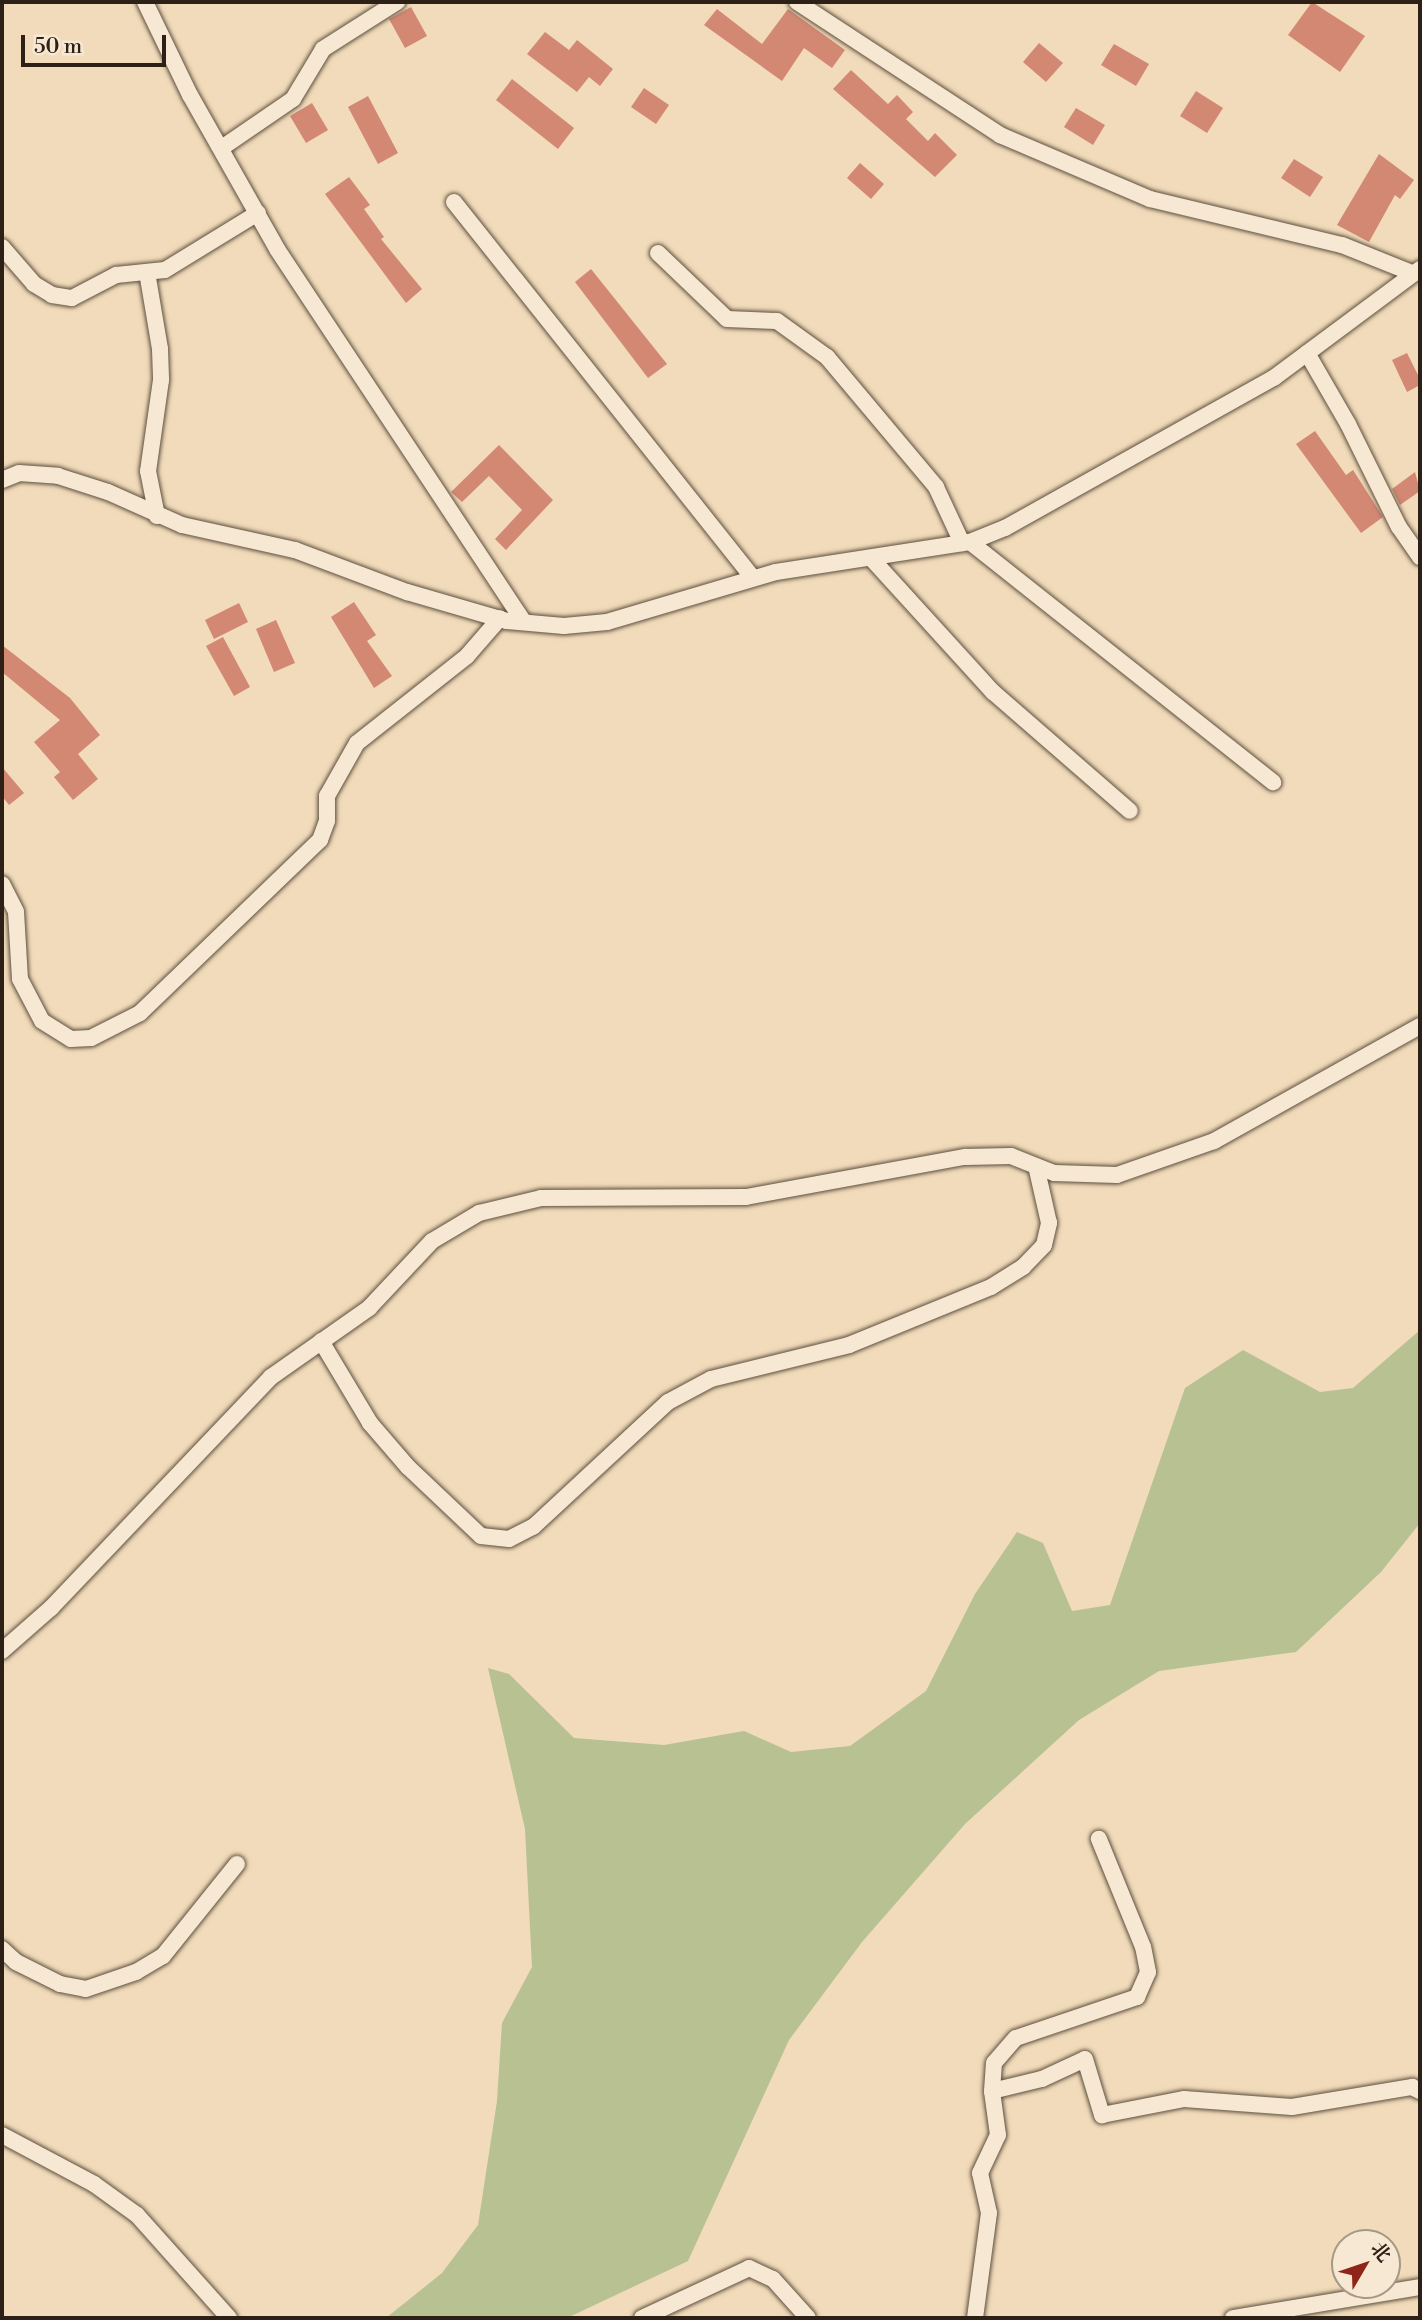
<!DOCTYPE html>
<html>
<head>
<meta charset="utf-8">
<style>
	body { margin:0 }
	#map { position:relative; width:1422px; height:2320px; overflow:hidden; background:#f1dbba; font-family:"Libre Bodoni","Noto Serif SC",serif }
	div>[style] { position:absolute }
	.green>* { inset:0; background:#b7c192 }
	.building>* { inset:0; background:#d28873 }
	.roads { filter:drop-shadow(0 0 2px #5e4f3f) drop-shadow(0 0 2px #5e4f3f) }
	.street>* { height:16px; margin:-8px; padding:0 8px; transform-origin:8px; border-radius:8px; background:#f6e8d2 }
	span { translate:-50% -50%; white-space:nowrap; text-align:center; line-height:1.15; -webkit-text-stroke:6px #f6e8d2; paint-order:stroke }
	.frame { position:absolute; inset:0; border:4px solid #2d2016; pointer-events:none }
	.north { position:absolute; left:1331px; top:2229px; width:70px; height:70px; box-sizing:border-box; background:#f6e8d2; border:2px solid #a69887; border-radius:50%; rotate:51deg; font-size:19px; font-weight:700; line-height:28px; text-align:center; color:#2d2016 }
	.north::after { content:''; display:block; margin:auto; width:24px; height:32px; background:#8f2418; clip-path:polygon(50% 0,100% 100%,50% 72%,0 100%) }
	.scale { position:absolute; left:21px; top:35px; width:145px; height:32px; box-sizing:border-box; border:4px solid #2d2016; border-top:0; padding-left:9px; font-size:21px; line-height:24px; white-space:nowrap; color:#2d2016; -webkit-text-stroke:5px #f6e8d2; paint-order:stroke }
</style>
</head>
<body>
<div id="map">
	<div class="green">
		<div style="clip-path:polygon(1420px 1330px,1420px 1523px,1381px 1572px,1296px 1652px,1159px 1671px,1079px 1720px,965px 1824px,862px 1942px,789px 2040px,688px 2261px,567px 2318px,386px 2318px,442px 2273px,478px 2225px,497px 2101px,502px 2023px,532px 1967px,525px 1829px,488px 1668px,509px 1674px,574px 1738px,664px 1745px,744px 1731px,791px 1752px,850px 1746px,926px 1691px,975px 1594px,1017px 1532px,1043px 1543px,1072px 1611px,1110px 1605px,1185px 1388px,1243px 1350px,1320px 1392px,1353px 1388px)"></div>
	</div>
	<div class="building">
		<div style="clip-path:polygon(1312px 2px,1365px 36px,1340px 72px,1288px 35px)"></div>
		<div style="clip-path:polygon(411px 7px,427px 36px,405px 48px,389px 19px)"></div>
		<div style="clip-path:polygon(717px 9px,762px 44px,788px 9px,845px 50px,832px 68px,804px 48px,782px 81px,704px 25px)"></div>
		<div style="clip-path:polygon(545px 32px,569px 50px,577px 40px,613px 69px,600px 86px,589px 77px,577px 92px,527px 54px)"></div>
		<div style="clip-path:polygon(1039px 43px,1063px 63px,1046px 82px,1023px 62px)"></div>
		<div style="clip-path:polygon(1114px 44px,1149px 64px,1136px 86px,1101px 65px)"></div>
		<div style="clip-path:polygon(851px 70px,888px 104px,897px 95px,913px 112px,906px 119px,928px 141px,935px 133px,957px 155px,935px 177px,833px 89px)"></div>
		<div style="clip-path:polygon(512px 79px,574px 128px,558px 149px,496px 100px)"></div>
		<div style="clip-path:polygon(644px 88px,669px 105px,656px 124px,631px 107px)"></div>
		<div style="clip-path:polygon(1196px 91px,1223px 108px,1207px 133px,1180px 116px)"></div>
		<div style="clip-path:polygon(368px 96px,398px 153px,378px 164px,348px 107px)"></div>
		<div style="clip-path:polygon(312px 103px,328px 130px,306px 143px,290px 116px)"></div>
		<div style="clip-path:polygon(1076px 108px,1105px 125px,1093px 145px,1064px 127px)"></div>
		<div style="clip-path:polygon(1379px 154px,1414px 180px,1400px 199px,1395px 195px,1369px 242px,1337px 225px)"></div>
		<div style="clip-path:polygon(1294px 159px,1323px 177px,1310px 197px,1281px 178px)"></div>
		<div style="clip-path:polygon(860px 163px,884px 184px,871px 199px,847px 178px)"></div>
		<div style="clip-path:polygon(349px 177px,370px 205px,364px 209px,384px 237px,381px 239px,422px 289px,406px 303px,325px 194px)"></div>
		<div style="clip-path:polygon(591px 269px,667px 364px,648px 378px,575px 282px)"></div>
		<div style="clip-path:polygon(1407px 353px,1420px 379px,1420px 385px,1407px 392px,1392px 360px)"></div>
		<div style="clip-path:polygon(1315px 431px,1346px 475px,1353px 470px,1383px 517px,1361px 533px,1296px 444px)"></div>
		<div style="clip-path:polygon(499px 445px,553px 500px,506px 550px,495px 539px,522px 510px,489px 476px,462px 502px,451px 492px)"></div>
		<div style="clip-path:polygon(1415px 472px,1420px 491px,1400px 505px,1392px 489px)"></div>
		<div style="clip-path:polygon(354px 602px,376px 635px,367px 641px,392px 676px,374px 688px,331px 617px)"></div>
		<div style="clip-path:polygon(239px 603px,248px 622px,214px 639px,205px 620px)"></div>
		<div style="clip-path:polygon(276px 620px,295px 663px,274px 672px,256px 629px)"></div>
		<div style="clip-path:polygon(223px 637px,250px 687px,234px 696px,206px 646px)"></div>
		<div style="clip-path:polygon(2px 645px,70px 698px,100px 735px,78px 754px,98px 779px,73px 800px,54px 777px,60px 772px,34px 742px,60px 720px,2px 672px)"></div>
		<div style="clip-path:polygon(2px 767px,24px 793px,9px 805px,2px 796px)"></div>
	</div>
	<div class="roads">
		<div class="street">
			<div style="left:145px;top:2px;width:103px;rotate:64.2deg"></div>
			<div style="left:190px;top:95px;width:177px;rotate:60.5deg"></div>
			<div style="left:277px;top:249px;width:447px;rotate:56.5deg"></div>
			<div style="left:797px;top:2px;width:243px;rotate:33.2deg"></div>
			<div style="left:1000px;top:135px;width:163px;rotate:23.1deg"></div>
			<div style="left:1150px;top:199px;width:197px;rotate:13.5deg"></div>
			<div style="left:1342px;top:245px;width:75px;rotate:21.8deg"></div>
			<div style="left:223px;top:147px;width:85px;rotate:-34.4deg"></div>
			<div style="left:293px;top:99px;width:58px;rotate:-59deg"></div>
			<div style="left:323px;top:49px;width:88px;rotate:-32.4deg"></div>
			<div style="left:454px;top:202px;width:480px;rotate:51.5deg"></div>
			<div style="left:2px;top:247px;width:49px;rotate:49.1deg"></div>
			<div style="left:34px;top:284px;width:21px;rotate:31deg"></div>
			<div style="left:52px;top:295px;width:20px;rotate:9deg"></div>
			<div style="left:72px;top:298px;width:50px;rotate:-27.6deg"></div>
			<div style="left:116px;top:275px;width:49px;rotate:-5.8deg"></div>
			<div style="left:165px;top:270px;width:109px;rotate:-31.5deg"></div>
			<div style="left:658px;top:253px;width:95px;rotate:43.7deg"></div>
			<div style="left:727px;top:319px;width:50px;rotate:2.3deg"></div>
			<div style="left:777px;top:321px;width:62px;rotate:35.8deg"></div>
			<div style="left:827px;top:357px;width:170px;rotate:50deg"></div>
			<div style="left:936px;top:487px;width:62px;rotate:65.1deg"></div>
			<div style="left:147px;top:272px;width:78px;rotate:80.4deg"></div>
			<div style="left:160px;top:349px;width:31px;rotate:88deg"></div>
			<div style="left:161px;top:380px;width:92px;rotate:98.1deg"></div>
			<div style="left:148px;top:471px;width:46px;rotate:78.7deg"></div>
			<div style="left:1307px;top:353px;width:82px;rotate:60deg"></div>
			<div style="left:1348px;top:424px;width:115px;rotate:63.7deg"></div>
			<div style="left:1399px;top:527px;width:37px;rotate:55deg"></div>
			<div style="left:2px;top:480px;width:18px;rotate:-22deg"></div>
			<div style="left:19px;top:473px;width:39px;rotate:4deg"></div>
			<div style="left:58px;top:476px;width:52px;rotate:17.7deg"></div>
			<div style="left:108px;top:492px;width:81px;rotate:24deg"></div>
			<div style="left:182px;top:525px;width:116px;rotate:12.5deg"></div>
			<div style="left:295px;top:550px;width:120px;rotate:20.6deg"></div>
			<div style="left:407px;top:592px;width:104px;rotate:16.2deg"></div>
			<div style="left:507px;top:621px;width:57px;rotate:5deg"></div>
			<div style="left:564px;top:626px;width:43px;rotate:-5.3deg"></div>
			<div style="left:607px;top:622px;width:176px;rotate:-16.5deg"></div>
			<div style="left:776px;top:572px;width:196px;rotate:-8.8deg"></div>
			<div style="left:970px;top:542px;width:38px;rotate:-22deg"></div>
			<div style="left:1005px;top:528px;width:309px;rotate:-29.2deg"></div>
			<div style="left:1275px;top:377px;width:181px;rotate:-36.7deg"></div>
			<div style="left:970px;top:542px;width:387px;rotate:38.4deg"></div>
			<div style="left:871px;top:558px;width:181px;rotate:47.7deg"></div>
			<div style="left:993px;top:692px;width:181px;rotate:41deg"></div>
			<div style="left:2px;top:884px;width:31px;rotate:63deg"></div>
			<div style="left:16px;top:912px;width:67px;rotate:86.6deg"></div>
			<div style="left:20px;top:979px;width:47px;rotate:62.4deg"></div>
			<div style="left:42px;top:1021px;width:34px;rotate:32deg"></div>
			<div style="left:71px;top:1039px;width:20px;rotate:-3deg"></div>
			<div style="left:91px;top:1038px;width:55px;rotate:-27deg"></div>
			<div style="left:140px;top:1013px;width:250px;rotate:-43.9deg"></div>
			<div style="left:320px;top:840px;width:20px;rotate:-70deg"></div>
			<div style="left:327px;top:821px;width:25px;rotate:-90deg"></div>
			<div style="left:327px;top:796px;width:61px;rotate:-60.5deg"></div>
			<div style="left:357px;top:743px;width:140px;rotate:-38.3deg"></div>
			<div style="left:467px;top:656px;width:50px;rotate:-49deg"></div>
			<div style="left:321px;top:1341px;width:96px;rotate:59.1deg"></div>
			<div style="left:370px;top:1423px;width:58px;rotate:49.2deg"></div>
			<div style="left:408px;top:1467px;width:100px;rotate:43.4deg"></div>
			<div style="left:481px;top:1536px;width:28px;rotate:6deg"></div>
			<div style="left:509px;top:1539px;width:27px;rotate:-27deg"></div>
			<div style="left:533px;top:1527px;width:184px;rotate:-42.8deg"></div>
			<div style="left:668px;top:1402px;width:49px;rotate:-28.1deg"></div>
			<div style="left:711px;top:1379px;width:142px;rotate:-13.8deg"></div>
			<div style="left:849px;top:1345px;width:153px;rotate:-22.2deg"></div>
			<div style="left:991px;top:1287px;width:38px;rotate:-32deg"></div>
			<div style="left:1023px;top:1267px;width:30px;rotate:-46deg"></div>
			<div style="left:1044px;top:1245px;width:23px;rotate:-77deg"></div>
			<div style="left:1049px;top:1223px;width:58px;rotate:-102.8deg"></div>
			<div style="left:2px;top:1651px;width:65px;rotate:-41.3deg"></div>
			<div style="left:51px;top:1608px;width:319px;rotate:-46.4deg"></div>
			<div style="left:271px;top:1377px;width:120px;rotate:-35.1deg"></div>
			<div style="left:369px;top:1308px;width:92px;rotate:-46.8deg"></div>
			<div style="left:432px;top:1241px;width:55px;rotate:-30.8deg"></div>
			<div style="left:479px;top:1213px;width:64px;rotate:-13.6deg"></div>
			<div style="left:541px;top:1198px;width:205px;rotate:-0.3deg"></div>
			<div style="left:746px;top:1197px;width:223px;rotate:-10.4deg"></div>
			<div style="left:965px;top:1157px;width:46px;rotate:-1.2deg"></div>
			<div style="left:1011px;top:1156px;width:46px;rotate:21.6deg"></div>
			<div style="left:1054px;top:1173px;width:63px;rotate:1.8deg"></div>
			<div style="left:1117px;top:1175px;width:103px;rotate:-19.3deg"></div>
			<div style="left:1214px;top:1141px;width:236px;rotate:-29.2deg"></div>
			<div style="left:2px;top:1949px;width:19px;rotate:43deg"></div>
			<div style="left:16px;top:1962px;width:49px;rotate:26.6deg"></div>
			<div style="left:60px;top:1984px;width:26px;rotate:11deg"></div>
			<div style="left:86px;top:1989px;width:53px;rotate:-18.8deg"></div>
			<div style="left:136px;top:1972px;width:31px;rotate:-31deg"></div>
			<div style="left:163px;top:1956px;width:118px;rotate:-51.2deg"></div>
			<div style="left:992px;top:2091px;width:51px;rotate:-13.5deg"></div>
			<div style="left:1042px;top:2079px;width:47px;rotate:-24.9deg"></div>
			<div style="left:1085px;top:2059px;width:59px;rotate:73.1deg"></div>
			<div style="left:1102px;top:2115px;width:84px;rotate:-11deg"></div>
			<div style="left:1184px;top:2099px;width:108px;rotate:4.2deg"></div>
			<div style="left:1292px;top:2107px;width:122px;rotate:-9.5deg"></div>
			<div style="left:1412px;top:2087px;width:9px;rotate:27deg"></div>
			<div style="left:2px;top:2135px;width:104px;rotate:28deg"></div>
			<div style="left:94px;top:2184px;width:53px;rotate:35.8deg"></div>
			<div style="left:137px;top:2215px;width:138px;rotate:48.2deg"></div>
			<div style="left:642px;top:2318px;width:118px;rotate:-25deg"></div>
			<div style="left:749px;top:2268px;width:26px;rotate:25deg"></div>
			<div style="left:773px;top:2279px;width:52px;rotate:48.1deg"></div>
			<div style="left:975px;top:2318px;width:106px;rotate:-82.4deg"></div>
			<div style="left:989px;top:2213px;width:41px;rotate:-102.7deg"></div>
			<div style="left:980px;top:2173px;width:42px;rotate:-64.7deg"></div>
			<div style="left:998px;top:2135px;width:44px;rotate:-97.8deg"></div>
			<div style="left:992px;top:2091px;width:28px;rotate:-86deg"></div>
			<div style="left:994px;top:2063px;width:33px;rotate:-49deg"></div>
			<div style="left:1016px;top:2038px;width:128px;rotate:-18.7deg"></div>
			<div style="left:1137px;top:1997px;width:27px;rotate:-66deg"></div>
			<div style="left:1148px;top:1972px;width:25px;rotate:-101deg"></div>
			<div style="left:1143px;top:1947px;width:117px;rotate:-112.2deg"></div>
			<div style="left:1233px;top:2318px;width:190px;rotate:-9.4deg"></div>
		</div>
	</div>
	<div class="frame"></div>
	<div class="north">北</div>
	<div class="scale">50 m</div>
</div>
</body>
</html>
